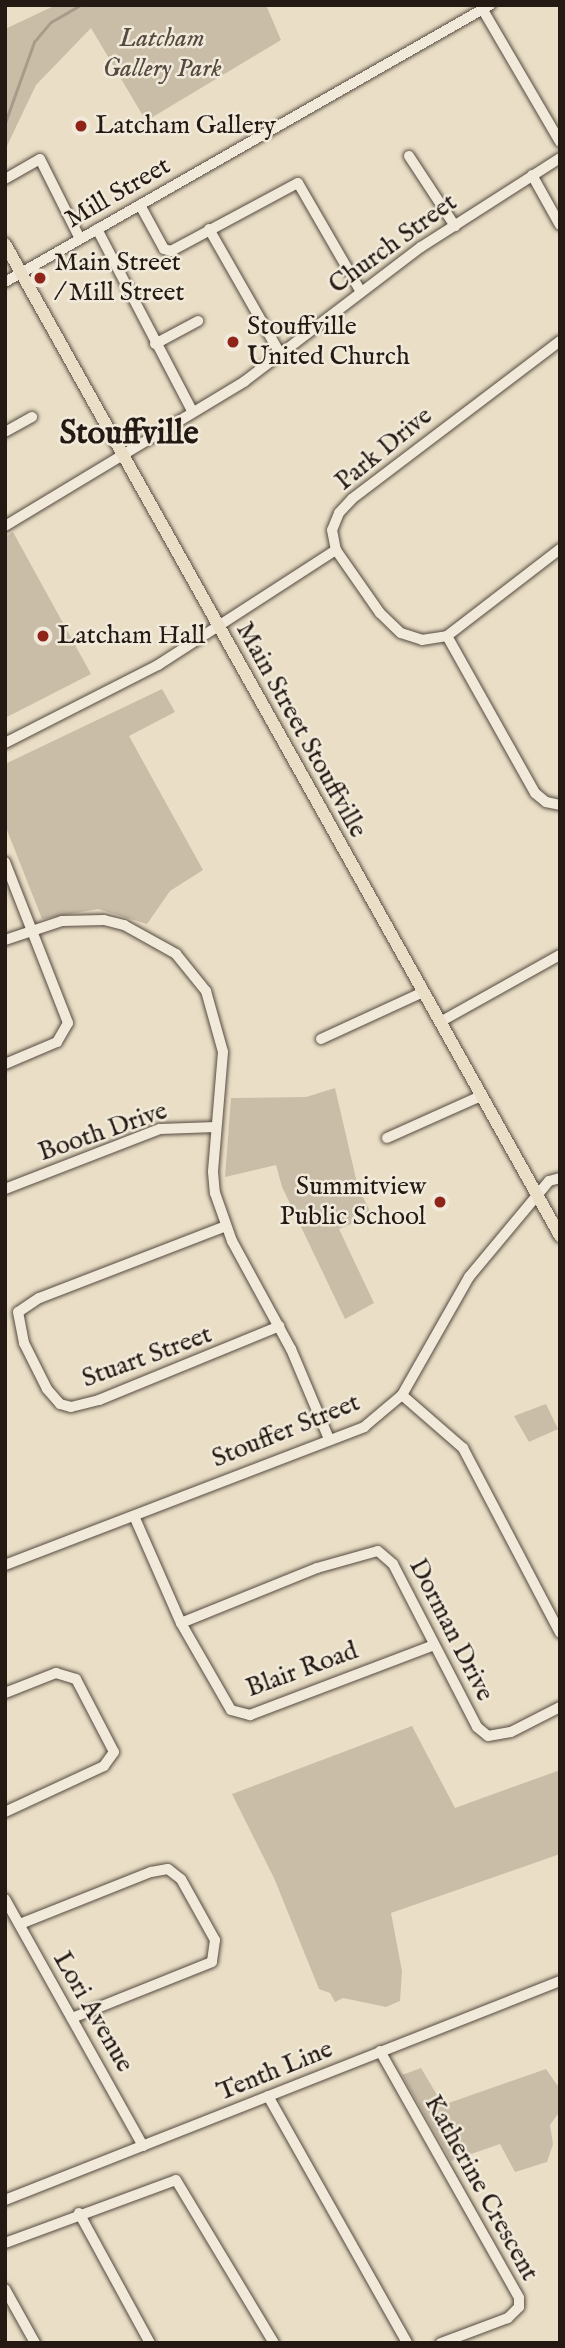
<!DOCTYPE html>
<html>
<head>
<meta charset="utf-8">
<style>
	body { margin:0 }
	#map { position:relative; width:565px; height:2348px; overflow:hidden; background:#eadfc6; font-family:"IM FELL English",serif }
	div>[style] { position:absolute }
	.green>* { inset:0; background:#c9bda8 }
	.stream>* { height:2.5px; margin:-1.25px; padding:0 1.25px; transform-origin:1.25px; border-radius:1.25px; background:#a79c89 }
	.roads { filter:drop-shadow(0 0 2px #564a40) drop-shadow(0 0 2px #564a40) }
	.minor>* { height:10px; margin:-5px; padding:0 5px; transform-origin:5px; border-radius:5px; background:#f1eada }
	.major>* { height:12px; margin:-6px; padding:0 6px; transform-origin:6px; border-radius:6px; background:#eadfc6 }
	.dots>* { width:19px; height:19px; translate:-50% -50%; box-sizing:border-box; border:4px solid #f1eada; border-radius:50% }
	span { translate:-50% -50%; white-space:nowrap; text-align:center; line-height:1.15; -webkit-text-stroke:5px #f1eada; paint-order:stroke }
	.park-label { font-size:26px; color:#564a40; font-style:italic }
	.poi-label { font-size:26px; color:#251914 }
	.left { translate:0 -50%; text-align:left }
	.right { translate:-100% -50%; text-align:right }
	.street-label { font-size:26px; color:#251914 }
	.district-label { font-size:33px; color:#251914; font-weight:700 }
	.frame { position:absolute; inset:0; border:7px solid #251914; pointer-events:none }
</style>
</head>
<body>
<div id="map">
	<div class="green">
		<div style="clip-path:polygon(56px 5px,266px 5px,281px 40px,146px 121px,91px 28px,36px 85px,5px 150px,5px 29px)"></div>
		<div style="clip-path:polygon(13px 532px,91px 674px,5px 718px,5px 537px)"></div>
		<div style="clip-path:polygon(162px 689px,175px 712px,129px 736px,203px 870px,170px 891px,147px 924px,98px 909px,42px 919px,5px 825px,5px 764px)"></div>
		<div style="clip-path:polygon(335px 1088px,358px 1187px,372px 1215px,339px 1229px,374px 1303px,345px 1319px,282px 1187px,276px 1165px,225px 1177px,231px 1098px,306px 1097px)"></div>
		<div style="clip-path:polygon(546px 1404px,558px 1429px,529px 1442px,514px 1416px)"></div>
		<div style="clip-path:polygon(412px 1726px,455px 1808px,560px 1770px,560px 1854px,391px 1913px,402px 1971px,400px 2001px,386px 2007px,343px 1998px,335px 2002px,330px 1993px,319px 1989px,274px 1878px,232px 1794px)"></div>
		<div style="clip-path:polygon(421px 2068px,443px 2105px,546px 2069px,560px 2089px,560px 2111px,550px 2125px,553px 2144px,547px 2162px,515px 2172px,500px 2144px,451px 2161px,402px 2075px)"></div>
	</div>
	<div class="stream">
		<div style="left:5px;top:123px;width:86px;rotate:-70.3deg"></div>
		<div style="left:34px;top:42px;width:26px;rotate:-50deg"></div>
		<div style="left:51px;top:22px;width:34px;rotate:-30deg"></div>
	</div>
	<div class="roads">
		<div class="minor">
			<div style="left:483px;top:10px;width:153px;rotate:59.7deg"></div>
			<div style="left:409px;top:156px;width:84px;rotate:56.7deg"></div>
			<div style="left:532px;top:175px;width:57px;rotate:60.8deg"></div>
			<div style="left:5px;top:179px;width:40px;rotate:-29.7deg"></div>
			<div style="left:40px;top:159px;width:89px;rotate:63.4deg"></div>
			<div style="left:298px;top:183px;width:126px;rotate:60deg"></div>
			<div style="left:140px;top:205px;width:50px;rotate:61.4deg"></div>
			<div style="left:164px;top:249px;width:7px;rotate:16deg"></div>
			<div style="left:171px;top:251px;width:144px;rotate:-28.2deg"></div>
			<div style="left:97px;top:229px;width:205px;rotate:62.4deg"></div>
			<div style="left:209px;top:229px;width:145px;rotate:60.3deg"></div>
			<div style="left:5px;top:282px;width:559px;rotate:-29.73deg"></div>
			<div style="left:560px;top:341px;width:261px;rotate:142.8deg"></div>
			<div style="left:352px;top:499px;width:19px;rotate:133deg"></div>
			<div style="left:339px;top:513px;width:18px;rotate:112deg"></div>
			<div style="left:332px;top:530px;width:20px;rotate:79deg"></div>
			<div style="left:336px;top:550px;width:77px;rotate:55.1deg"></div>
			<div style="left:380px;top:613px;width:29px;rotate:44deg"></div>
			<div style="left:401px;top:633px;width:22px;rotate:18deg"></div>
			<div style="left:422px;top:640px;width:25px;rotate:-9deg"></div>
			<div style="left:447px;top:636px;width:143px;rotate:-37.6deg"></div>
			<div style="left:155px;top:344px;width:49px;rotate:-28.1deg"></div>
			<div style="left:5px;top:432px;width:31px;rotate:-29deg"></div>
			<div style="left:5px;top:526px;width:280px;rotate:-31.1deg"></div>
			<div style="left:245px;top:381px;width:221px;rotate:-37.3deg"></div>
			<div style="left:421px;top:247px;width:165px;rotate:-32.6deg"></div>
			<div style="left:447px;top:636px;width:180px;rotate:60.7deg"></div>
			<div style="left:535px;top:793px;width:14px;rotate:39deg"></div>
			<div style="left:546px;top:802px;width:14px;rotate:12deg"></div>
			<div style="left:5px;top:743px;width:172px;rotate:-27deg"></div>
			<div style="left:158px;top:665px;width:212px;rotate:-32.9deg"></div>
			<div style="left:5px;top:862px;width:173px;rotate:68.6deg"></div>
			<div style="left:68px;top:1023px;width:22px;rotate:120deg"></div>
			<div style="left:57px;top:1042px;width:56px;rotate:157.1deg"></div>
			<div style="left:5px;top:940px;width:60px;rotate:-18.4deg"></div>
			<div style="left:62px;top:921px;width:42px;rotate:-1.4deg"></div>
			<div style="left:104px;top:920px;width:21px;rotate:14deg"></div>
			<div style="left:124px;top:925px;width:60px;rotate:29.1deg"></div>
			<div style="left:176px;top:954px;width:48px;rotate:51deg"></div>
			<div style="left:206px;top:991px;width:63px;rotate:74.4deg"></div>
			<div style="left:223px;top:1052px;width:120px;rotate:94.8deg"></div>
			<div style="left:213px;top:1172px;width:21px;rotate:85deg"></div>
			<div style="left:215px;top:1193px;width:51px;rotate:70.5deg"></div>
			<div style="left:232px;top:1241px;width:123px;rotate:61.4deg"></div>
			<div style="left:291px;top:1349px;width:98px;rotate:67.1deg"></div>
			<div style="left:440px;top:1022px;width:137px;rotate:-29.2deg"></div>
			<div style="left:321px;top:1039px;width:112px;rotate:-24.7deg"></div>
			<div style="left:387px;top:1138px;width:103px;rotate:-24.1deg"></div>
			<div style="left:5px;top:1189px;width:166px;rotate:-21.2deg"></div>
			<div style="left:160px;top:1129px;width:56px;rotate:-2deg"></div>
			<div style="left:226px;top:1226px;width:200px;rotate:158.9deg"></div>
			<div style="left:39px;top:1298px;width:25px;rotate:146deg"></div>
			<div style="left:18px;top:1312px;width:32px;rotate:79deg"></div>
			<div style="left:24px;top:1343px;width:51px;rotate:63.4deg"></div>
			<div style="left:47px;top:1389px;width:20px;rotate:49deg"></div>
			<div style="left:60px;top:1404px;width:11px;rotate:15deg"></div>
			<div style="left:71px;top:1407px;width:29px;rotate:-14deg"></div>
			<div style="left:99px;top:1400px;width:195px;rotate:-22.3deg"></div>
			<div style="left:402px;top:1395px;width:81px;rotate:41deg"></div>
			<div style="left:463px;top:1448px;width:209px;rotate:62.3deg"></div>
			<div style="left:134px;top:1516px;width:117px;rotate:66.3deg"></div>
			<div style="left:181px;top:1623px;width:100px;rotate:60.1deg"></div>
			<div style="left:231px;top:1710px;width:20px;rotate:15deg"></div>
			<div style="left:250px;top:1715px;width:197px;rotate:-20.8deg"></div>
			<div style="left:5px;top:1565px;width:385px;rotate:-21deg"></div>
			<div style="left:364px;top:1427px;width:50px;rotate:-40.1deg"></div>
			<div style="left:402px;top:1395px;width:136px;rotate:-60.4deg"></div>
			<div style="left:469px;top:1277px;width:125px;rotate:-50.2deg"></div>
			<div style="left:549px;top:1181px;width:11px;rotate:-15deg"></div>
			<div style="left:181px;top:1623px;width:147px;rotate:-22deg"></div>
			<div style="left:317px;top:1568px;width:63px;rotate:-15.6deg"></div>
			<div style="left:378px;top:1551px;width:20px;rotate:41deg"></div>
			<div style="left:393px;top:1564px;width:183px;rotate:62.7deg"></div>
			<div style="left:477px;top:1727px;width:14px;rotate:39deg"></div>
			<div style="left:488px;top:1736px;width:23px;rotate:-10deg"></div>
			<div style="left:511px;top:1732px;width:55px;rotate:-27deg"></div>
			<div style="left:5px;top:1693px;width:55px;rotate:-21.4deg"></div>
			<div style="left:56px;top:1673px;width:21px;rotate:17deg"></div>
			<div style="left:76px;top:1679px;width:82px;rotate:62.5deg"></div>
			<div style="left:114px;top:1752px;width:17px;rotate:126deg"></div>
			<div style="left:104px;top:1766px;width:109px;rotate:155.1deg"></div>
			<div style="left:5px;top:1899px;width:283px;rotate:60.8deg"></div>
			<div style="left:20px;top:1924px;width:141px;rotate:-21.7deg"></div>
			<div style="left:151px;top:1872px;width:17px;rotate:-10deg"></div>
			<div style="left:168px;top:1869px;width:16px;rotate:38deg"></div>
			<div style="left:181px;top:1879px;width:70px;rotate:60.9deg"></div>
			<div style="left:215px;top:1940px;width:22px;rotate:98deg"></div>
			<div style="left:212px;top:1962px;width:151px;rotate:158.2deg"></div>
			<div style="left:380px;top:2051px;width:283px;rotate:60.6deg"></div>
			<div style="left:519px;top:2298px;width:9px;rotate:90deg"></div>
			<div style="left:519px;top:2307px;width:16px;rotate:135deg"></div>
			<div style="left:508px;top:2318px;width:72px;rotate:159.5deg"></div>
			<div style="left:268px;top:2096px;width:283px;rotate:60.6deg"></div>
			<div style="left:5px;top:2200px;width:597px;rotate:-21.53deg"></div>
			<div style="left:79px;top:2213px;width:148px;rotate:61.4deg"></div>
			<div style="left:5px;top:2243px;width:182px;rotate:-20.2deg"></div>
			<div style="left:176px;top:2180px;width:190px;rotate:59deg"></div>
			<div style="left:5px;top:2289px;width:62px;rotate:60.9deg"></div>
		</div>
		<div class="major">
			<div style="left:5px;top:244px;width:1137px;rotate:60.77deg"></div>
		</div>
	</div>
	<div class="dots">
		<div style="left:81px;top:126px;background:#8f2418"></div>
		<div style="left:40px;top:278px;background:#8f2418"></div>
		<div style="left:233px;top:342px;background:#8f2418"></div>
		<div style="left:43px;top:636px;background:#8f2418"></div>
		<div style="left:440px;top:1202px;background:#8f2418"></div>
	</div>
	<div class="park-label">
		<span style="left:162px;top:54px">Latcham<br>Gallery Park</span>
	</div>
	<div class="poi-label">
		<span class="left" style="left:95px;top:126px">Latcham Gallery</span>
		<span class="left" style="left:54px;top:278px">Main Street<br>/ Mill Street</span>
		<span class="left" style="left:247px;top:342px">Stouffville<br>United Church</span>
		<span class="left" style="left:57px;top:636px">Latcham Hall</span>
		<span class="right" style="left:426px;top:1202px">Summitview<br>Public School</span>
	</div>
	<div class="street-label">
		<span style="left:118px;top:193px;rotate:-30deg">Mill Street</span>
		<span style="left:393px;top:244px;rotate:-36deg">Church Street</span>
		<span style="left:384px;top:449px;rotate:-39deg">Park Drive</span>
		<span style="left:301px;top:730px;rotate:61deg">Main Street Stouffville</span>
		<span style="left:103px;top:1132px;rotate:-19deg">Booth Drive</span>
		<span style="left:147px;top:1357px;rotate:-20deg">Stuart Street</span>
		<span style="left:286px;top:1431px;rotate:-22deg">Stouffer Street</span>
		<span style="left:451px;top:1630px;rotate:63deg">Dorman Drive</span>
		<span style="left:302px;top:1670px;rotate:-20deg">Blair Road</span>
		<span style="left:93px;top:2012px;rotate:60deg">Lori Avenue</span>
		<span style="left:275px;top:2071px;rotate:-22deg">Tenth Line</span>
		<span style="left:481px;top:2188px;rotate:61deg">Katherine Crescent</span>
	</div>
	<div class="district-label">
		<span style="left:129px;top:435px">Stouffville</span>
	</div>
	<div class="frame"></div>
</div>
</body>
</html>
